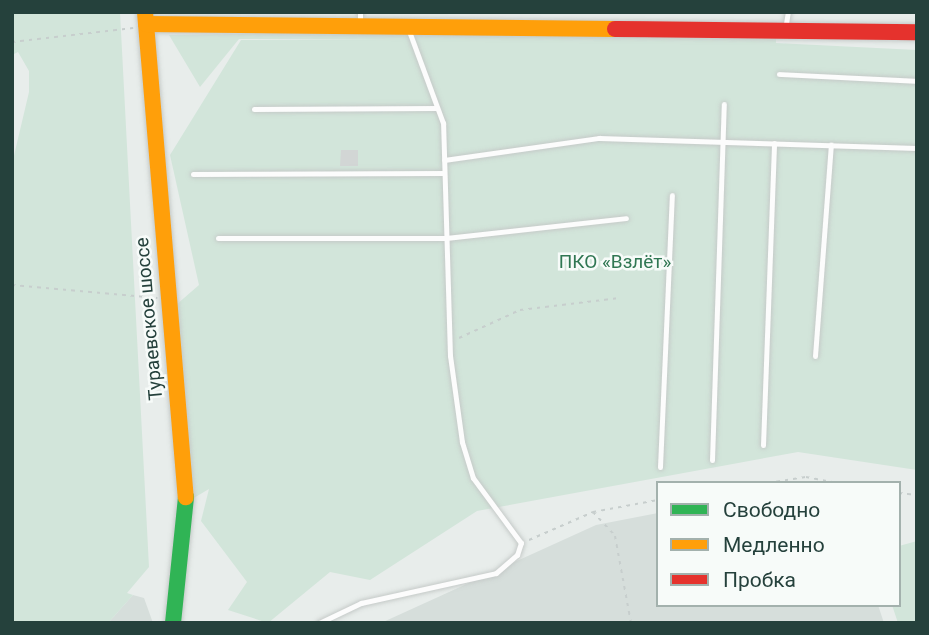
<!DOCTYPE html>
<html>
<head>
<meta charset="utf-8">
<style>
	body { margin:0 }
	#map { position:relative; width:929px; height:635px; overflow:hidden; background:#e8edeb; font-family:Roboto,sans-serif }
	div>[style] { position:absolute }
	.built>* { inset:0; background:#d6dedb }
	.green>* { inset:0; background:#d2e5da }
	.building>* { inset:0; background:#d2d6d5 }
	.path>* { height:2px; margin-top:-1px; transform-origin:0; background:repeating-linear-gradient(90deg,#c7cecd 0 3.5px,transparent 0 8.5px) }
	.roads { filter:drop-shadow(0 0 2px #c5cac8) drop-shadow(0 0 2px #c5cac8) }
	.lane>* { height:5px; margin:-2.5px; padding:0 2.5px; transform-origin:2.5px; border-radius:2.5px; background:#fcfcfc }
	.fast>* { height:16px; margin:-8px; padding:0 8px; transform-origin:8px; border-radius:8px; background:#30b455 }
	.slow>* { height:16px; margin:-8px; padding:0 8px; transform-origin:8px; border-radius:8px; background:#ff9f0a }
	.jam>* { height:16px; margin:-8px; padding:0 8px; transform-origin:8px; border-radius:8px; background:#e5322d }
	span { translate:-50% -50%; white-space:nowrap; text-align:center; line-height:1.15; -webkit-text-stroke:5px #f7fbf9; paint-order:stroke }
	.park-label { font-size:19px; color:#307753 }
	.street-label { font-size:19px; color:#25413c }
	.frame { position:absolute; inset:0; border:14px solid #25413c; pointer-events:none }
	.legend { position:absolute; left:656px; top:481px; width:245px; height:126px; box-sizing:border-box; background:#f7fbf9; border:2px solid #a3b1ad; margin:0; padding:9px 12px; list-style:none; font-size:21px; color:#25413c }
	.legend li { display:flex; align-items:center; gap:14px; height:35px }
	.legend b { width:35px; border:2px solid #a3b1ad }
</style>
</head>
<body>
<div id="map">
	<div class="built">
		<div style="clip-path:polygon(658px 513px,658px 605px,878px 605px,884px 623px,381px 623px,596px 525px)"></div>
		<div style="clip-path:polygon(133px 595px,144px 598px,153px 623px,108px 623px)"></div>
	</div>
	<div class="green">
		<div style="clip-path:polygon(12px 12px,120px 12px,149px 567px,127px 593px,133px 595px,108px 623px,12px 623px,12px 164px,29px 92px,29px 71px,18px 52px,12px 55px)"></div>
		<div style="clip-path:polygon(393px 32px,776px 39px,776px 43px,917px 50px,917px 470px,798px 452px,477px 511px,370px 580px,330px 572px,268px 623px,228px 610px,247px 582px,201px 521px,209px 489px,192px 499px,176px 305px,199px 285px,170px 155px,241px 40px,393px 39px,239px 39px,200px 87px,169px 35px)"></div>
		<div style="clip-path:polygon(917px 541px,917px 623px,898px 623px,892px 605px,899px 605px,899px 546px)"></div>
	</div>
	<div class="building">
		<div style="clip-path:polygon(341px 150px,358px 150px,358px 166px,340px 166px)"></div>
	</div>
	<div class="path">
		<div style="left:12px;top:42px;width:122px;rotate:-6.6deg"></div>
		<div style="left:12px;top:285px;width:146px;rotate:5.1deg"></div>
		<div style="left:459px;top:338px;width:67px;rotate:-24.7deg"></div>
		<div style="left:520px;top:310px;width:100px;rotate:-6.9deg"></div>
		<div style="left:768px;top:483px;width:38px;rotate:-9deg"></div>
		<div style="left:806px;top:477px;width:33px;rotate:11deg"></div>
		<div style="left:899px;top:493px;width:18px;rotate:6deg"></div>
		<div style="left:593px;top:512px;width:33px;rotate:47deg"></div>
		<div style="left:615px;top:536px;width:88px;rotate:79.6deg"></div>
		<div style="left:529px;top:540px;width:70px;rotate:-23.6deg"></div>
		<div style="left:593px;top:512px;width:66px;rotate:-10.5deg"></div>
	</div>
	<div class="roads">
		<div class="lane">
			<div style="left:360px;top:24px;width:12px;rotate:-90deg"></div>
			<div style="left:785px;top:30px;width:18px;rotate:-81deg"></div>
			<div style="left:779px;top:74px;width:138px;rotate:2.9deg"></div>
			<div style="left:254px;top:109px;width:183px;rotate:-0.3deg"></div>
			<div style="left:444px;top:160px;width:157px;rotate:-8.1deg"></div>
			<div style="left:599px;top:138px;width:318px;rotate:1.8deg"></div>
			<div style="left:193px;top:174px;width:251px;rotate:-0.2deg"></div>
			<div style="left:218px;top:238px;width:228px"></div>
			<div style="left:446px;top:238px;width:181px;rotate:-6.3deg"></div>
			<div style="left:815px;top:356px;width:212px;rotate:-85.7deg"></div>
			<div style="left:763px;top:445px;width:302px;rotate:-87.9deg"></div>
			<div style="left:712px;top:460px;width:356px;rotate:-88.1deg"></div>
			<div style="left:660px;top:467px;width:272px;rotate:-87.5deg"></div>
			<div style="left:319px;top:623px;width:47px;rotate:-25.5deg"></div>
			<div style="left:361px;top:603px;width:138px;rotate:-12.5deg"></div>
			<div style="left:496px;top:573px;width:28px;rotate:-41deg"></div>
			<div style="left:517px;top:555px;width:13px;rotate:-72deg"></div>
			<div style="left:521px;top:543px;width:81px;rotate:-126.4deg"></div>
			<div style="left:473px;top:478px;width:38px;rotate:-107deg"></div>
			<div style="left:462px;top:442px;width:87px;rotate:-97.9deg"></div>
			<div style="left:450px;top:356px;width:233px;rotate:-91.7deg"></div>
			<div style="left:443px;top:123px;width:98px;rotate:-110.3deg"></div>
		</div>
		<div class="fast">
			<div style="left:173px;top:623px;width:127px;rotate:-84.1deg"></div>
		</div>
		<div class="slow">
			<div style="left:145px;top:12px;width:487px;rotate:85.2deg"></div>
			<div style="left:146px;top:24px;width:469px;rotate:0.6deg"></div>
		</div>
		<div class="jam">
			<div style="left:615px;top:29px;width:302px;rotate:0.6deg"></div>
		</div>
	</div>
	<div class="park-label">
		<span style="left:615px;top:262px">ПКО «Взлёт»</span>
	</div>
	<div class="street-label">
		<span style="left:149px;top:319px;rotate:-95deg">Тураевское шоссе</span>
	</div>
	<div class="frame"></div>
	<ul class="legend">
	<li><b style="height:9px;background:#30b455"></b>Свободно</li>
	<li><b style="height:9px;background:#ff9f0a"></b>Медленно</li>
	<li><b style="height:9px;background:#e5322d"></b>Пробка</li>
	</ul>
</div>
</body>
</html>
